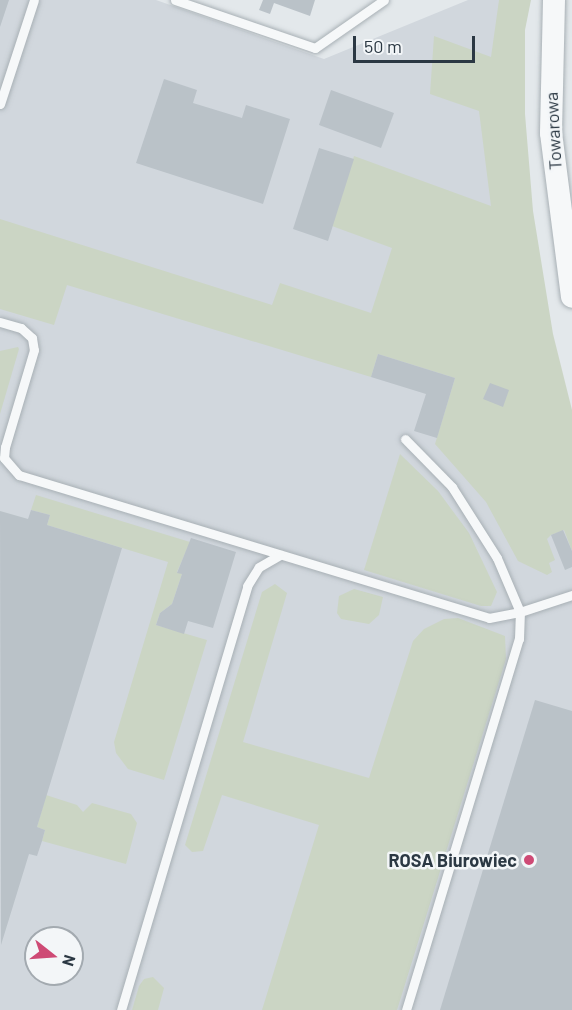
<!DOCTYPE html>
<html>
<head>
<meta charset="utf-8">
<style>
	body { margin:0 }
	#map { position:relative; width:572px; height:1010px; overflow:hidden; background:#e3e8eb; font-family:Barlow,sans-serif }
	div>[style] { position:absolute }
	.built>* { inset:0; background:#d1d7dd }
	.green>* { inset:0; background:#cbd5c4 }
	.building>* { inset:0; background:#bac2c8 }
	.roads { filter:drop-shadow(0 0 2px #a8b0b5) drop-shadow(0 0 2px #a8b0b5) }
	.service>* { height:9px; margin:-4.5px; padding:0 4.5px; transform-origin:4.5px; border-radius:4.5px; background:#f6f8f9 }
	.tertiary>* { height:22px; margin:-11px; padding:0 11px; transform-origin:11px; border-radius:11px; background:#f6f8f9 }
	.dots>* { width:16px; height:16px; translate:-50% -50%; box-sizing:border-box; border:3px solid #f3f6f8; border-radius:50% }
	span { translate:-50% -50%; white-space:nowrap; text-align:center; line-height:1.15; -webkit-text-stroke:5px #f3f6f8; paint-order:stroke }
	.street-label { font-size:18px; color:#2b3843 }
	.poi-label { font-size:18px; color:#2b3843; font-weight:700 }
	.right { translate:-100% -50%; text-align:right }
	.north { position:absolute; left:24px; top:926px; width:60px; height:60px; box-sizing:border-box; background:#f3f6f8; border:2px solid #a3aab0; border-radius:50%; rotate:107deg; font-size:16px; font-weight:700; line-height:24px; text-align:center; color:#2b3843 }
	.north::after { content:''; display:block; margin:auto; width:21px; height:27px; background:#ce4a75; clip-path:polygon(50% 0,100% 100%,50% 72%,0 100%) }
	.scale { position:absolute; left:353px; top:36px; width:122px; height:27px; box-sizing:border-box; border:3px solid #2b3843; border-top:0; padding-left:8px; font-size:18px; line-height:21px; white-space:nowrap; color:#2b3843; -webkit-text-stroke:4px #f3f6f8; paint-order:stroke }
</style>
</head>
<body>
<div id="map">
	<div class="built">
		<div style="clip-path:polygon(evenodd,0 0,156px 0,324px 59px,468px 0,520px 0,490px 116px,572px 512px,572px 1010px,0 1010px,0 0,36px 938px,72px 938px,72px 974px,36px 974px,36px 938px)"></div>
	</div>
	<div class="green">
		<div style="clip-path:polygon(499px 0,531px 0,525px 30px,525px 114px,533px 211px,553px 334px,572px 410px,572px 551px,564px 530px,551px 535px,547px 539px,555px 560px,549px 563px,552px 572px,547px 575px,518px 561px,486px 502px,435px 444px,455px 378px,378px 354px,371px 377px,67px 285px,54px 325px,0 309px,0 219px,272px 305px,280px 283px,371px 313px,392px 248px,332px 226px,354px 156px,491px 206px,479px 111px,430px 94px,434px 36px,491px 57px)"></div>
		<div style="clip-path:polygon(18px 347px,19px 349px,0 414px,0 351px)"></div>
		<div style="clip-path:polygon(400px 454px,438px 491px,469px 533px,497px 592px,491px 606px,481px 606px,364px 570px)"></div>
		<div style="clip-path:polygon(36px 495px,190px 542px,177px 572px,182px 574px,172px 604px,160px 613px,156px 625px,207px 640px,164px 780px,128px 769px,116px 753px,114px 742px,168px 562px,47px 525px,50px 515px,31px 510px)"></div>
		<div style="clip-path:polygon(275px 584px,287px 593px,243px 742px,369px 778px,413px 641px,424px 629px,444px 619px,458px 618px,505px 636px,506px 659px,397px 1010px,262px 1010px,319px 825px,222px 795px,203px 851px,192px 852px,185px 845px,262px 592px)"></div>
		<div style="clip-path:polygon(354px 589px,383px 597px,379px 615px,369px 624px,341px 619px,337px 613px,339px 596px)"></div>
		<div style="clip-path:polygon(46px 795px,77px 805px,83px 812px,92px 803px,131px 814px,137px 823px,126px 864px,42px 841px,45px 830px,37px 827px)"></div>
		<div style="clip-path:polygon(153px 977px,164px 988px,158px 1010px,132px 1010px,139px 986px,144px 979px)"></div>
	</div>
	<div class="building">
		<div style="clip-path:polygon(0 0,9px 0,0 27px)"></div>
		<div style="clip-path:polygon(263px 0,315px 0,310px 16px,274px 3px,270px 14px,259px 10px)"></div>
		<div style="clip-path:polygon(164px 79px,197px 90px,193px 103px,242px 118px,246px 105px,290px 119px,263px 204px,136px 163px)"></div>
		<div style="clip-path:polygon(331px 90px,394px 113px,381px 148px,319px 125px)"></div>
		<div style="clip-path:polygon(319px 148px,354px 159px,328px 241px,293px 229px)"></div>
		<div style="clip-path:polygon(378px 354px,455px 378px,437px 438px,414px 431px,426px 394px,371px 377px)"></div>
		<div style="clip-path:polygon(490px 383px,509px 390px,503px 407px,483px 399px)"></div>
		<div style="clip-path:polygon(31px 510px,50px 515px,47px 525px,122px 548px,37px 827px,45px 830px,42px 841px,37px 856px,29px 854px,1px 945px,0 511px,28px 519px)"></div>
		<div style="clip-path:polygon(563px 530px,572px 551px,572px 567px,565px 570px,551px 535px)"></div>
		<div style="clip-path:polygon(191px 538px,236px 552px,213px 628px,188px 621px,184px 634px,156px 625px,160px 613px,172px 604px,182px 574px,177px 573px)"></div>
		<div style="clip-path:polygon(535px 700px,572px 711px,572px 1010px,440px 1010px)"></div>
	</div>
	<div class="roads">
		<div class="service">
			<div style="left:175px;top:0;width:148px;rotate:18.9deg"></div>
			<div style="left:315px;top:48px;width:84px;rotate:-34.8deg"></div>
			<div style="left:0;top:104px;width:109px;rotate:-71.9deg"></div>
			<div style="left:0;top:322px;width:22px;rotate:16deg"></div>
			<div style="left:21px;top:328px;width:15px;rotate:42deg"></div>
			<div style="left:32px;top:338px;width:12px;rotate:81deg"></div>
			<div style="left:34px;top:350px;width:101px;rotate:106.6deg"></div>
			<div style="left:5px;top:447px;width:11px;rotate:95deg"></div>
			<div style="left:4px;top:458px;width:23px;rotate:49deg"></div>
			<div style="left:19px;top:475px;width:491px;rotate:16.9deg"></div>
			<div style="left:489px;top:618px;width:32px;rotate:-11deg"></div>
			<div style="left:520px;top:612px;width:59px;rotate:-113.1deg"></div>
			<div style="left:497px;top:558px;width:84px;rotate:-122.4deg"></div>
			<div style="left:452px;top:487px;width:67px;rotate:-134.4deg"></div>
			<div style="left:121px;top:1010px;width:442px;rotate:-73.4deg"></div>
			<div style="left:247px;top:586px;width:22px;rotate:-58deg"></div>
			<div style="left:259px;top:567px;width:24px;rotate:-30deg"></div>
			<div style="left:406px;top:1010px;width:388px;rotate:-73.1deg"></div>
			<div style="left:519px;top:639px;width:27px;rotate:-88deg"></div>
			<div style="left:520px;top:612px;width:55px;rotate:-18.1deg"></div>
		</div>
		<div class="tertiary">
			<div style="left:554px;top:0;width:133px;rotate:91.3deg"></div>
			<div style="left:551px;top:133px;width:165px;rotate:82.7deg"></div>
		</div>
	</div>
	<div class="dots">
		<div style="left:529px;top:860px;background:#ce4a75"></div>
	</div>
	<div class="street-label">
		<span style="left:553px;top:131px;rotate:-93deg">Towarowa</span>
	</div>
	<div class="poi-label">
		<span class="right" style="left:517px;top:860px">ROSA Biurowiec</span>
	</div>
	<div class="north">N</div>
	<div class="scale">50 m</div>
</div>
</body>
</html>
